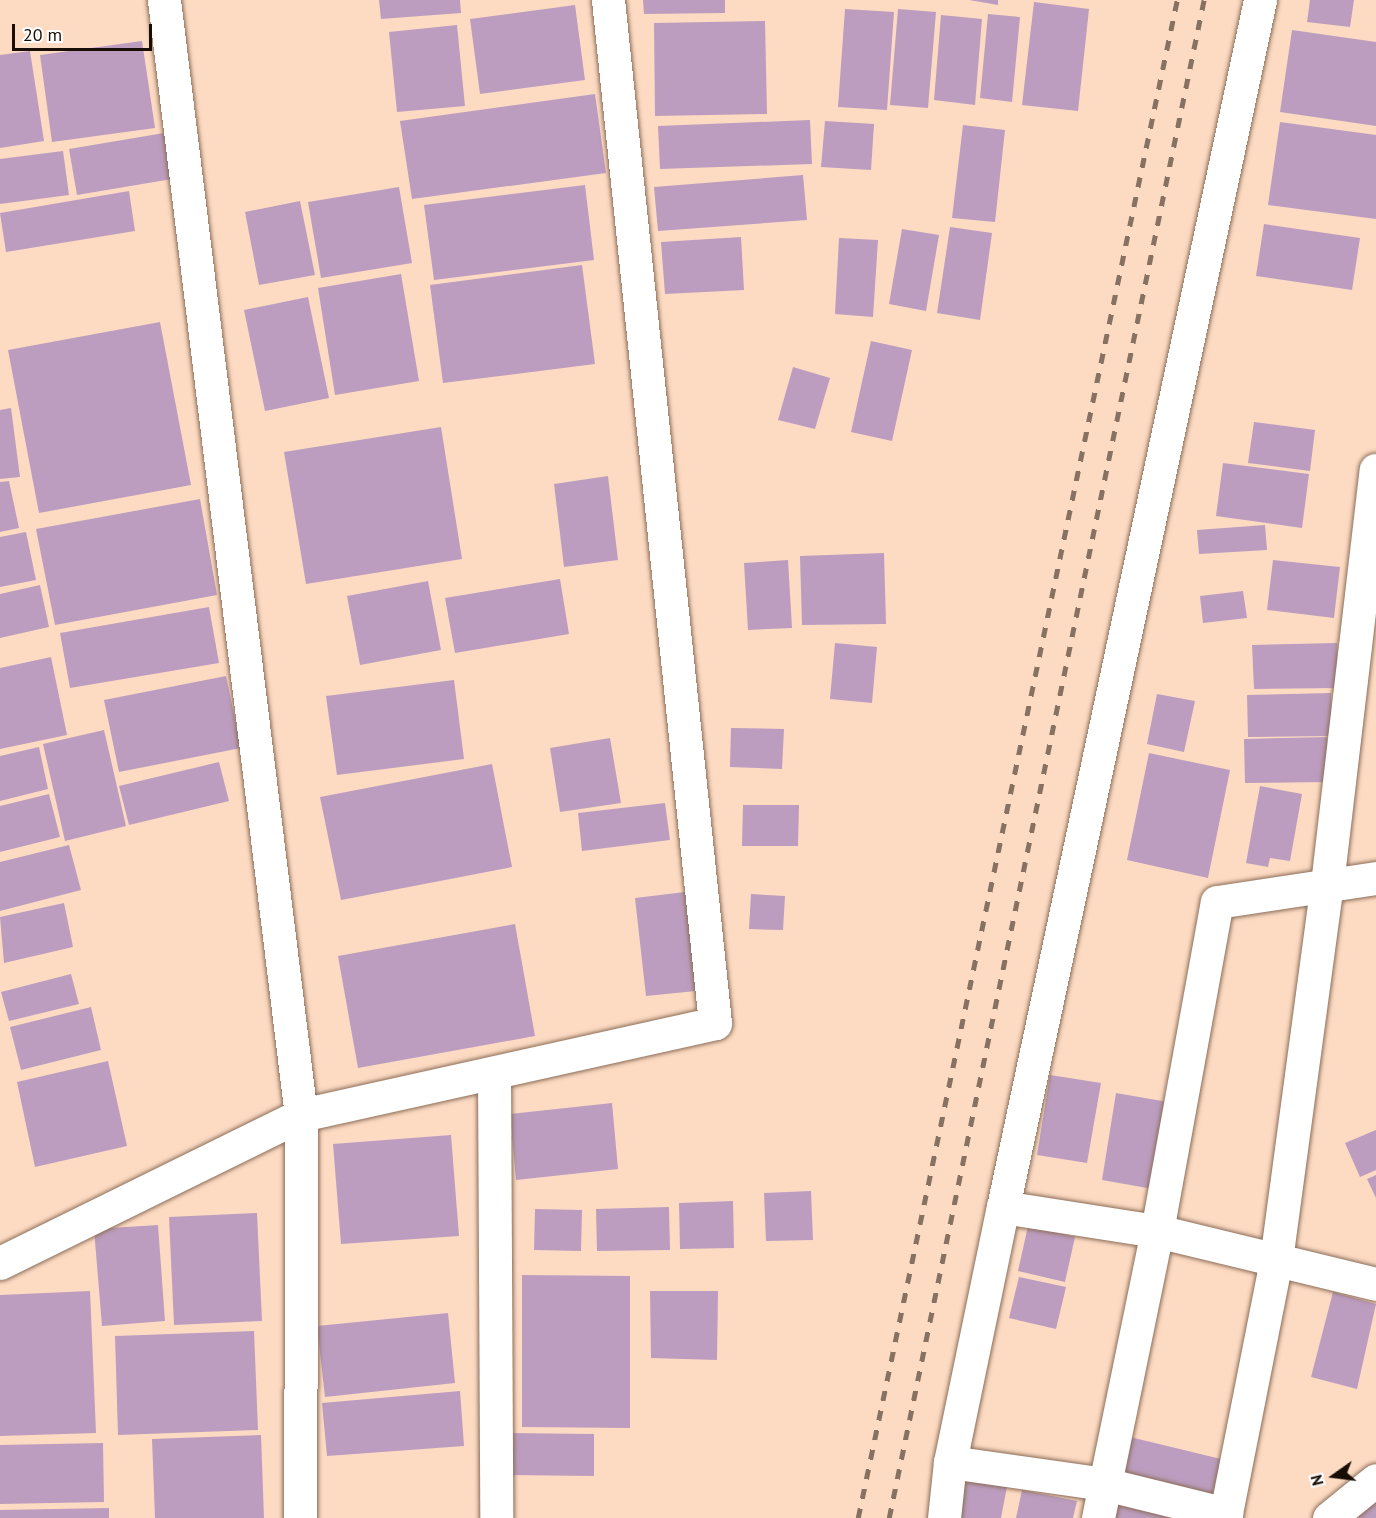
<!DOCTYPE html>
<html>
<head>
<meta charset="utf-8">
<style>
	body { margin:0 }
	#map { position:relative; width:1376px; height:1518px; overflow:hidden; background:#fddbc3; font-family:"PT Sans",sans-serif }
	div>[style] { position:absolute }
	.building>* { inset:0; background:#bc9dbf }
	.roads { filter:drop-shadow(0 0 2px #8b6d58) drop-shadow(0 0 2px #8b6d58) }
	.minor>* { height:33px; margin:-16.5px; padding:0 16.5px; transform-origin:16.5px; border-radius:16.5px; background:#fff }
	.rail>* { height:4.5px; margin-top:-2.25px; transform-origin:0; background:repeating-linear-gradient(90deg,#877161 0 10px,transparent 0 20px) }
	span { translate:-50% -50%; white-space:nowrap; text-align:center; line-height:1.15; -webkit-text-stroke:4.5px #fff; paint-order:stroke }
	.north { position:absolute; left:1304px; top:1446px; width:60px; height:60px; -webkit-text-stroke:4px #fff; paint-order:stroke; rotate:256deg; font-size:16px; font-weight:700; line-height:24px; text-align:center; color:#190e06 }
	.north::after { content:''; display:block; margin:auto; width:21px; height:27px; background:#190e06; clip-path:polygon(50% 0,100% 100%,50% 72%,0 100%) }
	.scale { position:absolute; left:12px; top:24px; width:140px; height:27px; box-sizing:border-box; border:3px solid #190e06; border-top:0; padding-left:8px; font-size:18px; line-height:21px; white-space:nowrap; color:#190e06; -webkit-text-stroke:4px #fff; paint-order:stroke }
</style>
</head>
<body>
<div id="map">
	<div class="building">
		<div style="clip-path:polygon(379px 0,460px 0,461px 13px,381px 19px)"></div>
		<div style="clip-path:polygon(643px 0,725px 0,725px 13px,644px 14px)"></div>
		<div style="clip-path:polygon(969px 0,998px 0,998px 5px)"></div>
		<div style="clip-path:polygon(1310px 0,1354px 0,1350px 27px,1307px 22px)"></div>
		<div style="clip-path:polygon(1034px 2px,1089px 9px,1078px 111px,1022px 105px)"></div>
		<div style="clip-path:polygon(575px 5px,585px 80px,480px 94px,470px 19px)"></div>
		<div style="clip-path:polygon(845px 9px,894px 12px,887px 110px,838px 107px)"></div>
		<div style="clip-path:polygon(898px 9px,936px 12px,928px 108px,890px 105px)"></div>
		<div style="clip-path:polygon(988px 14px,1020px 17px,1012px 102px,980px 98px)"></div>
		<div style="clip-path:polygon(941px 15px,982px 19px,975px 105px,934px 100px)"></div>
		<div style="clip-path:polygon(765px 21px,767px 114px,655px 116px,654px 23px)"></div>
		<div style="clip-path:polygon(457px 25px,465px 106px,397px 112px,389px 32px)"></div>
		<div style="clip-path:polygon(1292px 30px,1376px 42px,1376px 126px,1280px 112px)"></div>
		<div style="clip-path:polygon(142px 41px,155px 128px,52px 142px,40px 55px)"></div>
		<div style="clip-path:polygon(30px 51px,44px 141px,0 148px,0 55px)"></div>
		<div style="clip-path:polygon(595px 94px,606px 173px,412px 199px,400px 121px)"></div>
		<div style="clip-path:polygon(810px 120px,812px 164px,660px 169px,658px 126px)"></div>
		<div style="clip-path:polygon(825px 121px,874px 124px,871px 170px,821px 167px)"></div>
		<div style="clip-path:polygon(1280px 122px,1376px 135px,1376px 219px,1268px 205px)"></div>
		<div style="clip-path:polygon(963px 125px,1005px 130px,995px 222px,952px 218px)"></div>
		<div style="clip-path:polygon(164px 133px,172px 179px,77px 195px,69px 149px)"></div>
		<div style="clip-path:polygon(63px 151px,69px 195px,0 204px,0 159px)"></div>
		<div style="clip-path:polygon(803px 175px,807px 220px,658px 231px,654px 187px)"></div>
		<div style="clip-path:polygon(585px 185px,594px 260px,434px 280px,424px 205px)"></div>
		<div style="clip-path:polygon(399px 187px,412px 263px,321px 278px,308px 202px)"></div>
		<div style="clip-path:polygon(129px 191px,135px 231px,6px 252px,0 213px)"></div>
		<div style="clip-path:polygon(300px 201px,315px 275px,259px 285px,245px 212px)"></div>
		<div style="clip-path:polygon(1264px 224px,1360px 238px,1352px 290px,1256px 276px)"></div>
		<div style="clip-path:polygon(950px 227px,992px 233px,980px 320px,937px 313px)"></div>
		<div style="clip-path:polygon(902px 229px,939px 235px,926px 311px,889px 304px)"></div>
		<div style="clip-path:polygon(741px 237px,744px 290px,665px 294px,661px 242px)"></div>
		<div style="clip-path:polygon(839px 238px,878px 240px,873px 317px,835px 314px)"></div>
		<div style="clip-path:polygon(582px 265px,595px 364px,443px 383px,430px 285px)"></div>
		<div style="clip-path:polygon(401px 274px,419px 381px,335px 395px,318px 288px)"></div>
		<div style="clip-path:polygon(308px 297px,329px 398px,265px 411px,244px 310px)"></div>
		<div style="clip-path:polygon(160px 322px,191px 485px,39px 513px,8px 350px)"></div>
		<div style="clip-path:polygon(871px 341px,912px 350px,892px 441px,851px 432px)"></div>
		<div style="clip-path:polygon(793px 367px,830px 378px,815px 429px,778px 420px)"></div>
		<div style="clip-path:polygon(11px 408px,20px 477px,0 479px,0 410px)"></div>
		<div style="clip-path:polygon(1254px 422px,1315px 430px,1310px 471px,1248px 463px)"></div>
		<div style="clip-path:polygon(441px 427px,462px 559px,306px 584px,284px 452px)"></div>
		<div style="clip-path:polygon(1223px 463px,1309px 474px,1302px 528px,1216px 516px)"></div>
		<div style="clip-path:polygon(608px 476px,618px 560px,564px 567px,554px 484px)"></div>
		<div style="clip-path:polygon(9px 481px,19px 528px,0 532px,0 482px)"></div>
		<div style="clip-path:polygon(200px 499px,217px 595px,55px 625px,36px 529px)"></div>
		<div style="clip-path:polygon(1265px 525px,1267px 550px,1199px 554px,1197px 530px)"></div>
		<div style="clip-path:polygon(26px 532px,36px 580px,0 587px,0 537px)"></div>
		<div style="clip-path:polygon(884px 553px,886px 624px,802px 625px,800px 556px)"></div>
		<div style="clip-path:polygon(788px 560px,792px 628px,748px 630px,744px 563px)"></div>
		<div style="clip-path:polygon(1273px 560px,1340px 567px,1334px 618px,1267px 610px)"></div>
		<div style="clip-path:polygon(560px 579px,569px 634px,455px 653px,445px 598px)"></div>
		<div style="clip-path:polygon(428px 581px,441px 650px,360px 665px,347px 596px)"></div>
		<div style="clip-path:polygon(40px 585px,49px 627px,0 638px,0 594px)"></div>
		<div style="clip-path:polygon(1243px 591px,1247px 618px,1203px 623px,1200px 596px)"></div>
		<div style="clip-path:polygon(209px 607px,219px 663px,70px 688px,60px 633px)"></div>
		<div style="clip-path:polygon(835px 643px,877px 647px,872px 703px,830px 699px)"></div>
		<div style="clip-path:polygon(1337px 643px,1338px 688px,1254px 689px,1252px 645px)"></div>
		<div style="clip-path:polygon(51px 657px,67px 735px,0 749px,0 668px)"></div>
		<div style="clip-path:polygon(226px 676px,241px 748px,119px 772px,104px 700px)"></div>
		<div style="clip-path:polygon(454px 680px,464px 759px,337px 775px,326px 696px)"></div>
		<div style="clip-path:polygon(1331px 693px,1332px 736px,1248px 737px,1247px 695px)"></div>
		<div style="clip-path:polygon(1157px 694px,1195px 701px,1184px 752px,1147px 744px)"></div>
		<div style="clip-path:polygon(731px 728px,784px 729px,782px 769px,730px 767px)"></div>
		<div style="clip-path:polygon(104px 730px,126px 826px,65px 841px,43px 744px)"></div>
		<div style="clip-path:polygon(1327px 737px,1329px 782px,1245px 783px,1244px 739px)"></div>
		<div style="clip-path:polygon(610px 738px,621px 803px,560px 812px,550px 748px)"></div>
		<div style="clip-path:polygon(39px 747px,48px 789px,0 801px,0 756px)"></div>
		<div style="clip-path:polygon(1149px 753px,1230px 770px,1208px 878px,1127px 860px)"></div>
		<div style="clip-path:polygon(219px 762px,229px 801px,129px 825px,119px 786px)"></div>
		<div style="clip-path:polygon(492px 764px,512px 867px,341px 900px,320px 797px)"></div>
		<div style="clip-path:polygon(1260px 786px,1302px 794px,1290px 861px,1270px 858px,1268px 867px,1246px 863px)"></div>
		<div style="clip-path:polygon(49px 794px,60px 837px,0 852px,0 806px)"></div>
		<div style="clip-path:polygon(665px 803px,670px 840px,582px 851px,578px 813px)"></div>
		<div style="clip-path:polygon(743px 805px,799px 805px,798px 846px,742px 846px)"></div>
		<div style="clip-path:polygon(69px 845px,81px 890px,0 911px,0 862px)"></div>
		<div style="clip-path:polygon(685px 892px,696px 991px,646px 996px,635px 898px)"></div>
		<div style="clip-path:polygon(751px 894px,785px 896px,783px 930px,749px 929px)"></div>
		<div style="clip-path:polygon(64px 903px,73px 947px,4px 963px,0 917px)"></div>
		<div style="clip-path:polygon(515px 924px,535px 1036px,358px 1068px,338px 956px)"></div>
		<div style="clip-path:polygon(71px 974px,79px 1004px,9px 1021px,1px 992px)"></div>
		<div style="clip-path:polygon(91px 1007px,101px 1050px,21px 1070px,10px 1027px)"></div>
		<div style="clip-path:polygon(108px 1061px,127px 1146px,35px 1167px,17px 1082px)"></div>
		<div style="clip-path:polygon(1050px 1075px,1101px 1083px,1087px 1163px,1037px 1155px)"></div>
		<div style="clip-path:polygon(1116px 1093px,1168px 1102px,1153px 1189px,1102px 1180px)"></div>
		<div style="clip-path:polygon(612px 1103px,618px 1169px,516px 1180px,510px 1114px)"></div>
		<div style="clip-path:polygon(1376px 1130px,1376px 1170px,1360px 1177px,1345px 1143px)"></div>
		<div style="clip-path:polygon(451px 1135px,459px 1236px,341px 1244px,333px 1144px)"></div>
		<div style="clip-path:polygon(1376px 1175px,1376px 1198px,1367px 1179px)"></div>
		<div style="clip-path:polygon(811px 1191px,813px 1240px,766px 1241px,764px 1193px)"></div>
		<div style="clip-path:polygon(733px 1201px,734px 1248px,680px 1249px,679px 1203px)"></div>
		<div style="clip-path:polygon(669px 1207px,670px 1250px,597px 1251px,596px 1209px)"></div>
		<div style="clip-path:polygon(535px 1209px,582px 1210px,581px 1251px,534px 1250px)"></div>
		<div style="clip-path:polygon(257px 1213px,262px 1321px,174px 1325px,169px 1217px)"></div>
		<div style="clip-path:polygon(158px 1225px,165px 1321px,102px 1326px,94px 1229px)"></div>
		<div style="clip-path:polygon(1028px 1226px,1075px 1237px,1065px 1282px,1018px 1271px)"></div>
		<div style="clip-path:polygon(522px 1275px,630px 1276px,630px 1428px,522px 1427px)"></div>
		<div style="clip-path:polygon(1019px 1277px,1066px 1287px,1056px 1329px,1009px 1318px)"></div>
		<div style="clip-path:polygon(90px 1291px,96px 1433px,0 1436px,0 1295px)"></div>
		<div style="clip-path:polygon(650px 1291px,718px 1291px,717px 1360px,651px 1358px)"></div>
		<div style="clip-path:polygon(1333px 1292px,1376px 1304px,1357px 1389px,1311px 1377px)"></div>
		<div style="clip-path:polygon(448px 1313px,455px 1383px,325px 1397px,317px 1326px)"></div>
		<div style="clip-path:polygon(254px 1331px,258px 1430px,118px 1435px,115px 1336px)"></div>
		<div style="clip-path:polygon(460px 1391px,464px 1446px,327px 1456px,322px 1403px)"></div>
		<div style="clip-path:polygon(504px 1433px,594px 1434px,594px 1476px,503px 1475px)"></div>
		<div style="clip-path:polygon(261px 1435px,264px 1518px,155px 1518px,152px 1439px)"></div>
		<div style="clip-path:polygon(1130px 1437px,1221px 1459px,1212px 1499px,1121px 1477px)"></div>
		<div style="clip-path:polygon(103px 1443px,104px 1502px,0 1504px,0 1445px)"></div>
		<div style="clip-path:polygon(960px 1472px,1008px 1481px,1001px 1518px,951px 1518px)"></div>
		<div style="clip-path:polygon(1022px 1490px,1077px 1501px,1073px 1518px,1016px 1518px)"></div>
		<div style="clip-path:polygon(1376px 1496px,1376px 1518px,1359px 1518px,1354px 1512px)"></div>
		<div style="clip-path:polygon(1117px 1505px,1176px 1517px,1176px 1518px,1115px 1518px)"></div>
		<div style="clip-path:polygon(109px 1508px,109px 1518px,0 1518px,0 1510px)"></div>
	</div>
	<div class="roads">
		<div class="minor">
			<div style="left:164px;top:0;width:1123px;rotate:83deg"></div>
			<div style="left:301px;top:1115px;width:403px;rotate:90.1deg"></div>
			<div style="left:494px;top:1073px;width:445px;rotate:89.7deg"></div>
			<div style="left:1003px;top:1207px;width:156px;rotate:8.9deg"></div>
			<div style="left:1157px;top:1231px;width:225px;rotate:13.6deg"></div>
			<div style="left:0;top:1263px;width:335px;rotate:-26.2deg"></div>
			<div style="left:301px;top:1115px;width:424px;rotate:-12.5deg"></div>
			<div style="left:715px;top:1023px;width:1029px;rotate:-95.97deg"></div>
			<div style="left:950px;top:1462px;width:157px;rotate:8.1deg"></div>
			<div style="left:1105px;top:1484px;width:125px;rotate:13.9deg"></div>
			<div style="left:944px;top:1518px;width:56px;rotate:-83.9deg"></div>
			<div style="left:950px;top:1462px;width:260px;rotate:-78.3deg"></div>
			<div style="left:1003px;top:1207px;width:1234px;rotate:-77.98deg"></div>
			<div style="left:1098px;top:1518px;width:293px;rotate:-78.4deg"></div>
			<div style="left:1157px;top:1231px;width:334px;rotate:-79.7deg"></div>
			<div style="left:1217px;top:902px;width:161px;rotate:-8.6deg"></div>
			<div style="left:1225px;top:1518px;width:263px;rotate:-78.8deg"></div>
			<div style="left:1276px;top:1260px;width:379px;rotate:-82.3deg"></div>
			<div style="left:1327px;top:884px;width:417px;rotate:-83.3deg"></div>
			<div style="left:1329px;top:1518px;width:60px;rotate:-39deg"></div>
		</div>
	</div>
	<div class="rail">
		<div style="left:858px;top:1518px;width:1551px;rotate:-78.13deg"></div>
		<div style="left:889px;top:1518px;width:1550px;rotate:-78.28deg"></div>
	</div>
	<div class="north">N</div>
	<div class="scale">20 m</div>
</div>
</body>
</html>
